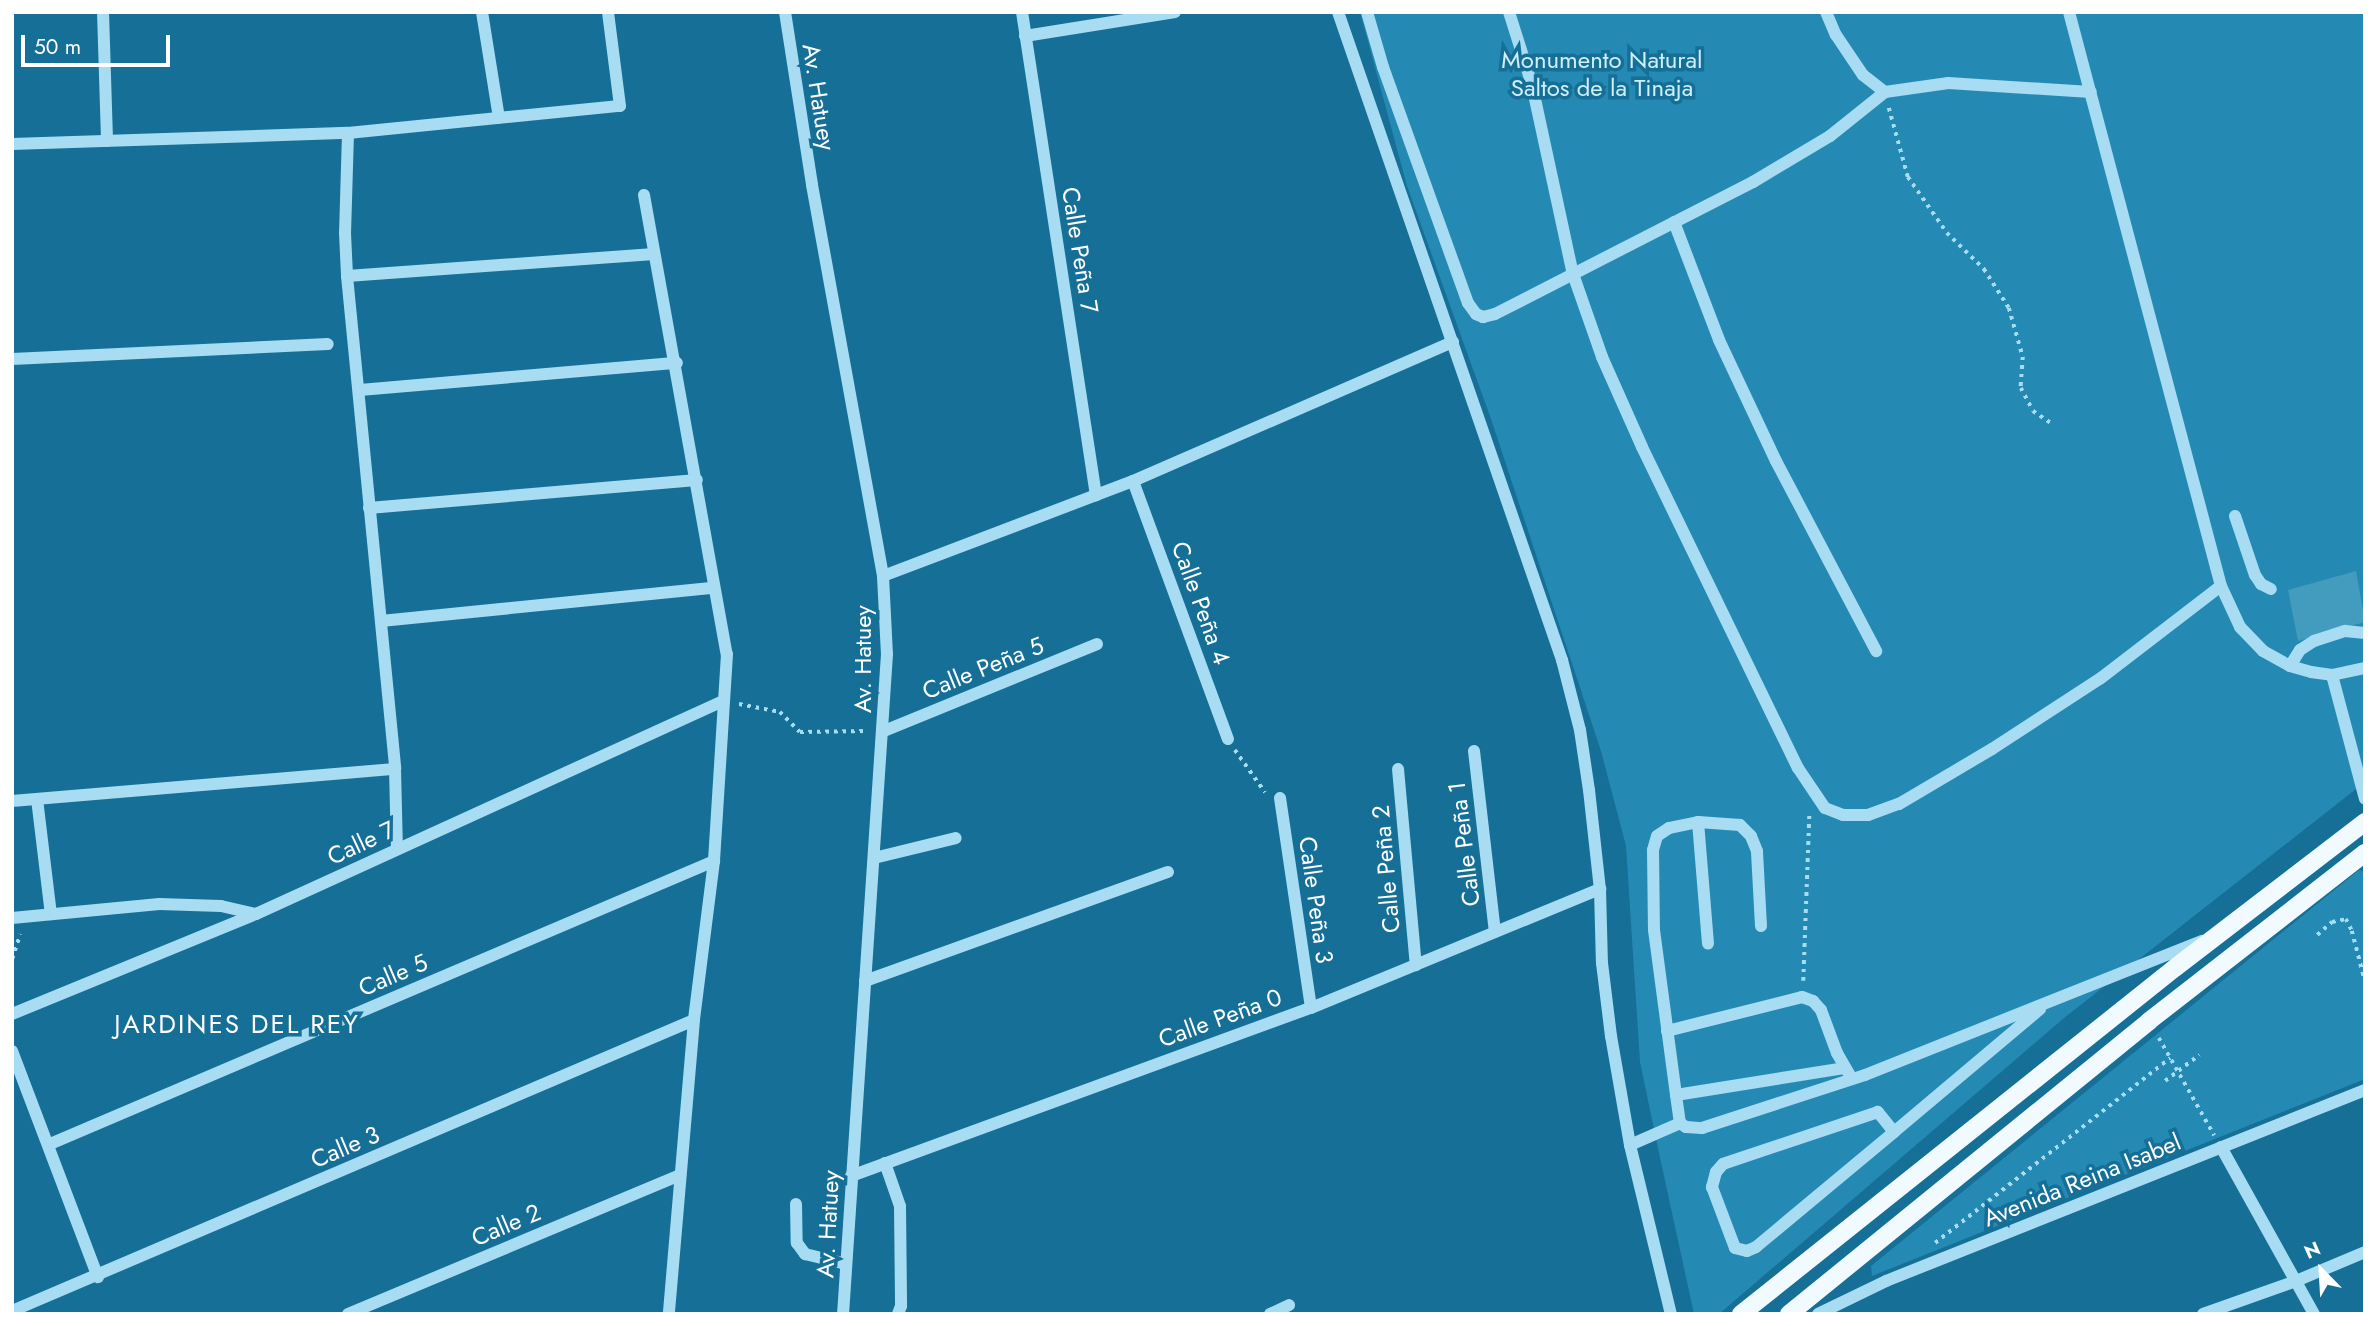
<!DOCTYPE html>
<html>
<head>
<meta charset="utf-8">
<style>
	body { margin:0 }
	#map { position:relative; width:2377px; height:1326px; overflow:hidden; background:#156f96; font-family:Jost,sans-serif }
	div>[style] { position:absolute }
	.green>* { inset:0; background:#258ab3 }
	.building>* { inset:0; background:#439bbe }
	.path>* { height:3.5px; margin-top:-1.75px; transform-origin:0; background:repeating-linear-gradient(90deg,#a7dcf2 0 3.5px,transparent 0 8.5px) }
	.minor>* { height:12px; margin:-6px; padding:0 6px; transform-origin:6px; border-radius:6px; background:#a7dcf2 }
	.major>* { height:18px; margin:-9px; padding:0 9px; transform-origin:9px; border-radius:9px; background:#f1faff }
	span { translate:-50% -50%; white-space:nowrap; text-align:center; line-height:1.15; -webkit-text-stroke:7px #156f96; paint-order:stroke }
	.park-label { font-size:24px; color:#ceeffc }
	.street-label { font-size:24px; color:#fff }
	.neighbourhood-label { font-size:26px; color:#fff; letter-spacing:2px }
	.frame { position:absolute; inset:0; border:14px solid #fff; pointer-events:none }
	.north { position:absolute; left:2286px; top:1235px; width:70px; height:70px; -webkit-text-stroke:5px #156f96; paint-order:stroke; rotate:336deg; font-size:19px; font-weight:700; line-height:28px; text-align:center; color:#fff }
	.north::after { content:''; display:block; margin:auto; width:24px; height:32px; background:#fff; clip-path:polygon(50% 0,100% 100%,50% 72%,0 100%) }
	.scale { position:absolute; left:21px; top:35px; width:149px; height:32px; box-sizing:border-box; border:4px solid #fff; border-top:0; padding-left:9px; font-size:21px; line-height:24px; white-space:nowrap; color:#fff; -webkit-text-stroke:5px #156f96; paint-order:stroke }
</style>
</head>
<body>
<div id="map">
	<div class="green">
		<div style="clip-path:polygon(1360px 12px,2365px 12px,2365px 782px,2064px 1018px,1719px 1314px,1694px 1314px,1659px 1153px,1640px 1062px,1626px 846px,1601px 751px,1491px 419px,1407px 186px)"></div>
		<div style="clip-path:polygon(2359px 870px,2365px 872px,2365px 1079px,1872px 1276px,1871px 1266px)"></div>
	</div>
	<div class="building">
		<div style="clip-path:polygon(2356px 571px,2365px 622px,2298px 641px,2288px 590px)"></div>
	</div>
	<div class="path">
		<div style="left:1889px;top:108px;width:72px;rotate:74.6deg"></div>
		<div style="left:1908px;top:177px;width:68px;rotate:55.1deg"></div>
		<div style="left:1947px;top:233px;width:52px;rotate:44.2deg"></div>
		<div style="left:1984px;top:269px;width:46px;rotate:57.3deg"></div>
		<div style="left:2009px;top:308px;width:51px;rotate:74.1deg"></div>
		<div style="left:2023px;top:357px;width:31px;rotate:94deg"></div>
		<div style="left:2021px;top:388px;width:26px;rotate:62deg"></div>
		<div style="left:2033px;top:411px;width:22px;rotate:34deg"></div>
		<div style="left:739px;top:704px;width:42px;rotate:11deg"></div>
		<div style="left:780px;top:712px;width:28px;rotate:45deg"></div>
		<div style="left:800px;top:732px;width:68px;rotate:-0.8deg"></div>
		<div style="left:1235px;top:750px;width:52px;rotate:54.5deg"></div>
		<div style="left:2317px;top:935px;width:20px;rotate:-41deg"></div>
		<div style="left:2332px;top:922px;width:14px;rotate:-12deg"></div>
		<div style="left:2346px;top:919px;width:13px;rotate:63deg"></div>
		<div style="left:2352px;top:931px;width:52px;rotate:75.4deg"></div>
		<div style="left:12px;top:959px;width:26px;rotate:-72deg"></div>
		<div style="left:1803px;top:981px;width:167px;rotate:-87.9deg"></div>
		<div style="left:2159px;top:1038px;width:112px;rotate:60.4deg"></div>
		<div style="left:2165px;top:1081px;width:43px;rotate:-37.4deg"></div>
		<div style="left:1935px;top:1243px;width:299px;rotate:-38.2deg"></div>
	</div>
	<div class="minor">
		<div style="left:103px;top:12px;width:129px;rotate:88.2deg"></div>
		<div style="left:482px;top:12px;width:107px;rotate:80.9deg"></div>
		<div style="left:785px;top:12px;width:175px;rotate:81.1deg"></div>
		<div style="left:812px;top:185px;width:397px;rotate:79.7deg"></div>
		<div style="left:883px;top:576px;width:78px;rotate:87.1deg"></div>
		<div style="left:887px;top:654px;width:661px;rotate:93.81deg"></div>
		<div style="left:1022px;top:12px;width:489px;rotate:81.3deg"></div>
		<div style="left:1338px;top:12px;width:686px;rotate:70.93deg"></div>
		<div style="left:1562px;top:660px;width:72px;rotate:75.6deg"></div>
		<div style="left:1580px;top:730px;width:61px;rotate:81.5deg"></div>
		<div style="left:1589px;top:790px;width:100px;rotate:83.7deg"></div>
		<div style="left:1600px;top:889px;width:74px;rotate:88.5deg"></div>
		<div style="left:1602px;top:963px;width:74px;rotate:83deg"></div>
		<div style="left:1611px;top:1036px;width:111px;rotate:80.1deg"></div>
		<div style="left:1630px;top:1145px;width:174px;rotate:76.4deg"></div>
		<div style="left:1367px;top:12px;width:57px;rotate:73.8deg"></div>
		<div style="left:1383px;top:67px;width:251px;rotate:70.2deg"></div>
		<div style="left:1468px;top:303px;width:14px;rotate:54deg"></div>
		<div style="left:1476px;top:314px;width:8px;rotate:23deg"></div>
		<div style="left:1483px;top:317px;width:12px;rotate:-14deg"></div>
		<div style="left:1495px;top:314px;width:290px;rotate:-27.1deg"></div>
		<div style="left:1753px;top:182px;width:90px;rotate:-30.9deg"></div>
		<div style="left:1830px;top:136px;width:70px;rotate:-38.7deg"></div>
		<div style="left:1885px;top:92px;width:64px;rotate:-8.1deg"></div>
		<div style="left:1948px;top:83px;width:143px;rotate:3.6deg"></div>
		<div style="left:1509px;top:12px;width:77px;rotate:72.5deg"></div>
		<div style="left:1532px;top:85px;width:193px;rotate:77.8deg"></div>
		<div style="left:1573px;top:274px;width:88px;rotate:70.7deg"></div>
		<div style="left:1602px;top:357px;width:98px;rotate:66deg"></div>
		<div style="left:1642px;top:447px;width:357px;rotate:64.1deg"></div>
		<div style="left:1798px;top:768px;width:48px;rotate:56deg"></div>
		<div style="left:1825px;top:808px;width:19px;rotate:21deg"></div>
		<div style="left:1843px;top:815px;width:25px"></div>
		<div style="left:1868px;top:815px;width:33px;rotate:-20deg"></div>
		<div style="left:1899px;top:804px;width:108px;rotate:-30.6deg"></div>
		<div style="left:1992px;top:749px;width:130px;rotate:-33.1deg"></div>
		<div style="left:2101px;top:678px;width:151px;rotate:-37.5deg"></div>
		<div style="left:1826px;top:12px;width:25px;rotate:67deg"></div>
		<div style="left:1836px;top:35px;width:48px;rotate:56deg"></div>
		<div style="left:1863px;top:75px;width:28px;rotate:38deg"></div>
		<div style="left:2069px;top:12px;width:594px;rotate:75.17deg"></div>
		<div style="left:2221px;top:586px;width:45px;rotate:65.1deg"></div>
		<div style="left:2240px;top:627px;width:33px;rotate:46deg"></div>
		<div style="left:2263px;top:651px;width:31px;rotate:29deg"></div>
		<div style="left:2290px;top:666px;width:22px;rotate:16deg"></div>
		<div style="left:2311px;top:672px;width:21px;rotate:8deg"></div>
		<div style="left:2332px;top:675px;width:34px;rotate:-12deg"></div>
		<div style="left:1025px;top:36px;width:152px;rotate:-9.1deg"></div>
		<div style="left:348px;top:133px;width:100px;rotate:91.7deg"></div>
		<div style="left:345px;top:233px;width:43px;rotate:87.3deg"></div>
		<div style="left:347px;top:276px;width:495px;rotate:84.4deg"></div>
		<div style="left:395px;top:769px;width:80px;rotate:88.6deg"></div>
		<div style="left:12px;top:144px;width:336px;rotate:-1.9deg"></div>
		<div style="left:348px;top:133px;width:273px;rotate:-5.7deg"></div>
		<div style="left:620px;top:106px;width:95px;rotate:-97.3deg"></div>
		<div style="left:644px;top:195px;width:466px;rotate:79.8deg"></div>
		<div style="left:727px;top:654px;width:207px;rotate:93.6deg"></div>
		<div style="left:714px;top:861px;width:160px;rotate:97.2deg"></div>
		<div style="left:694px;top:1020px;width:295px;rotate:94.9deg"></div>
		<div style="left:1674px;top:222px;width:126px;rotate:69.1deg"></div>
		<div style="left:1719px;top:340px;width:134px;rotate:64.8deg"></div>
		<div style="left:1776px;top:461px;width:215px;rotate:62.2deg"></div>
		<div style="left:347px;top:276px;width:308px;rotate:-4.1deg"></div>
		<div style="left:12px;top:359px;width:316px;rotate:-2.7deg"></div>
		<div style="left:360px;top:390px;width:318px;rotate:-4.9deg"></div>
		<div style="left:1133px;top:481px;width:275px;rotate:69.8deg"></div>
		<div style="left:369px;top:508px;width:329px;rotate:-4.9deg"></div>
		<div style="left:2235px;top:516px;width:62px;rotate:71.3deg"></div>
		<div style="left:2255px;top:575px;width:11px;rotate:56deg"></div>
		<div style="left:2261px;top:584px;width:11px;rotate:27deg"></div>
		<div style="left:883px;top:576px;width:267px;rotate:-20.8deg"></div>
		<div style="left:1133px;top:481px;width:349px;rotate:-23.5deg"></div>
		<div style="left:381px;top:621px;width:334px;rotate:-5.7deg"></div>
		<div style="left:2290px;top:666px;width:19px;rotate:-58deg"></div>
		<div style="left:2300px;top:650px;width:17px;rotate:-33deg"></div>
		<div style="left:2314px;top:641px;width:33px;rotate:-18deg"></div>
		<div style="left:2345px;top:631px;width:20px;rotate:6deg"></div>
		<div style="left:2332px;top:675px;width:128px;rotate:75.1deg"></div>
		<div style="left:884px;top:731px;width:230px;rotate:-22.2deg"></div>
		<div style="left:1474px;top:751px;width:182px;rotate:83.4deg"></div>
		<div style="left:1398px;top:769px;width:197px;rotate:84.8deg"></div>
		<div style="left:1280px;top:798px;width:212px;rotate:81.6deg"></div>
		<div style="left:37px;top:799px;width:116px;rotate:83.1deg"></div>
		<div style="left:12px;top:801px;width:384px;rotate:-4.8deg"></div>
		<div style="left:1698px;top:822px;width:122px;rotate:85.3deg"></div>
		<div style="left:874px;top:858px;width:84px;rotate:-13.7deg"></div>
		<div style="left:12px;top:918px;width:148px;rotate:-5.4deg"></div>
		<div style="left:159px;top:904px;width:62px;rotate:1.8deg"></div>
		<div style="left:221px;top:906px;width:35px;rotate:13deg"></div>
		<div style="left:1761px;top:926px;width:75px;rotate:-93.1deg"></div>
		<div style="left:1757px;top:851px;width:16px;rotate:-112deg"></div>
		<div style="left:1751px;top:836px;width:16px;rotate:-135deg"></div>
		<div style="left:1740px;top:825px;width:42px;rotate:-175.9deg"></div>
		<div style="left:1698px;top:822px;width:30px;rotate:168deg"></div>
		<div style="left:1669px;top:828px;width:14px;rotate:146deg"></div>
		<div style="left:1657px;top:836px;width:15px;rotate:106deg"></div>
		<div style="left:1653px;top:850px;width:80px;rotate:89.3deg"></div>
		<div style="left:1654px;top:930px;width:166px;rotate:82.4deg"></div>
		<div style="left:1676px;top:1095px;width:28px;rotate:82deg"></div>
		<div style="left:1680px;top:1123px;width:7px;rotate:34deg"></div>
		<div style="left:1686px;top:1127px;width:16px;rotate:4deg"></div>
		<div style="left:1702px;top:1128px;width:171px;rotate:-18deg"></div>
		<div style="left:1865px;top:1075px;width:363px;rotate:-21.7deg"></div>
		<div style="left:865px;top:981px;width:322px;rotate:-19.8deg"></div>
		<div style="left:12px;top:1014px;width:264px;rotate:-22.3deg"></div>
		<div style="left:256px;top:914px;width:513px;rotate:-24.52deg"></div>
		<div style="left:1667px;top:1031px;width:139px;rotate:-14.1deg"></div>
		<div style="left:1802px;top:997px;width:12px;rotate:20deg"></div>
		<div style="left:1813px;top:1001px;width:12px;rotate:48deg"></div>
		<div style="left:1821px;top:1010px;width:46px;rotate:69.6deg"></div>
		<div style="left:1837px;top:1053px;width:28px;rotate:60deg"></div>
		<div style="left:12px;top:1051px;width:242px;rotate:69.2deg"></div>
		<div style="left:1676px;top:1095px;width:170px;rotate:-9.1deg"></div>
		<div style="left:1894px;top:1132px;width:26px;rotate:-129deg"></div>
		<div style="left:1878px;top:1112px;width:163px;rotate:161.5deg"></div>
		<div style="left:1723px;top:1164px;width:11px;rotate:131deg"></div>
		<div style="left:1716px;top:1172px;width:16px;rotate:105deg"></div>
		<div style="left:1712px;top:1187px;width:65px;rotate:69.3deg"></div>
		<div style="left:1735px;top:1248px;width:12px;rotate:14deg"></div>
		<div style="left:1747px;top:1251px;width:10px;rotate:-24deg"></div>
		<div style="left:1756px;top:1247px;width:180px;rotate:-39.8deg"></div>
		<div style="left:1894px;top:1132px;width:191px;rotate:-40.1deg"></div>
		<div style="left:50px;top:1144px;width:722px;rotate:-23.08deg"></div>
		<div style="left:1630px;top:1145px;width:55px;rotate:-23.7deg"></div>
		<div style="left:2221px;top:1147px;width:191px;rotate:60.9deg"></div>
		<div style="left:885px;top:1163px;width:46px;rotate:70.8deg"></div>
		<div style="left:900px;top:1206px;width:100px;rotate:89.4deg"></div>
		<div style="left:901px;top:1306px;width:9px;rotate:111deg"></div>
		<div style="left:851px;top:1176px;width:490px;rotate:-20.1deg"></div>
		<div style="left:1311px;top:1008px;width:313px;rotate:-22.4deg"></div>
		<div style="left:796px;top:1204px;width:39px;rotate:89deg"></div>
		<div style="left:797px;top:1243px;width:14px;rotate:54deg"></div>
		<div style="left:805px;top:1254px;width:42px;rotate:13.7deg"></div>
		<div style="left:12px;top:1311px;width:741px;rotate:-23.11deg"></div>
		<div style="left:348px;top:1314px;width:360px;rotate:-22.7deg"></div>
		<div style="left:1270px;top:1314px;width:21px;rotate:-25deg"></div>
		<div style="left:1818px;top:1314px;width:76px;rotate:-25.9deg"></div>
		<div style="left:1886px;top:1281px;width:516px;rotate:-21.74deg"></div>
		<div style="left:2203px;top:1314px;width:99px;rotate:-19.5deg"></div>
		<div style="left:2296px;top:1281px;width:75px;rotate:-22.8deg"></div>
	</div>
	<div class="major">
		<div style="left:1741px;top:1314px;width:556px;rotate:-38.58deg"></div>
		<div style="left:2176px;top:967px;width:238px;rotate:-37.5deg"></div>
		<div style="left:1789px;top:1314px;width:464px;rotate:-39.1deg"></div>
		<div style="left:2149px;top:1021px;width:274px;rotate:-37.9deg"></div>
	</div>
	<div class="park-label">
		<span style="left:1602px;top:74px">Monumento Natural<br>Saltos de la Tinaja</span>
	</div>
	<div class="street-label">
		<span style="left:819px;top:97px;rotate:81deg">Av. Hatuey</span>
		<span style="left:1080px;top:250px;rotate:81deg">Calle Peña 7</span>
		<span style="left:1201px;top:603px;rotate:70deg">Calle Peña 4</span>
		<span style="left:863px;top:659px;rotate:-90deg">Av. Hatuey</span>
		<span style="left:983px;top:668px;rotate:-22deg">Calle Peña 5</span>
		<span style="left:361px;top:843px;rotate:-25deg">Calle 7</span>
		<span style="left:1464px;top:844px;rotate:-97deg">Calle Peña 1</span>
		<span style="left:1386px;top:869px;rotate:-95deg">Calle Peña 2</span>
		<span style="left:1316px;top:900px;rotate:82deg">Calle Peña 3</span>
		<span style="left:393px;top:975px;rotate:-23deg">Calle 5</span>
		<span style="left:1220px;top:1018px;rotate:-20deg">Calle Peña 0</span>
		<span style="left:345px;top:1147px;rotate:-23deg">Calle 3</span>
		<span style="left:2082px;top:1180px;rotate:-22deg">Avenida Reina Isabel</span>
		<span style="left:828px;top:1224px;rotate:-87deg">Av. Hatuey</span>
		<span style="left:506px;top:1225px;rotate:-23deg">Calle 2</span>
	</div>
	<div class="neighbourhood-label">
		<span style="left:237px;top:1025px">JARDINES DEL REY</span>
	</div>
	<div class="frame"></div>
	<div class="north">N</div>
	<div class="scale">50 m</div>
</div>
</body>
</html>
